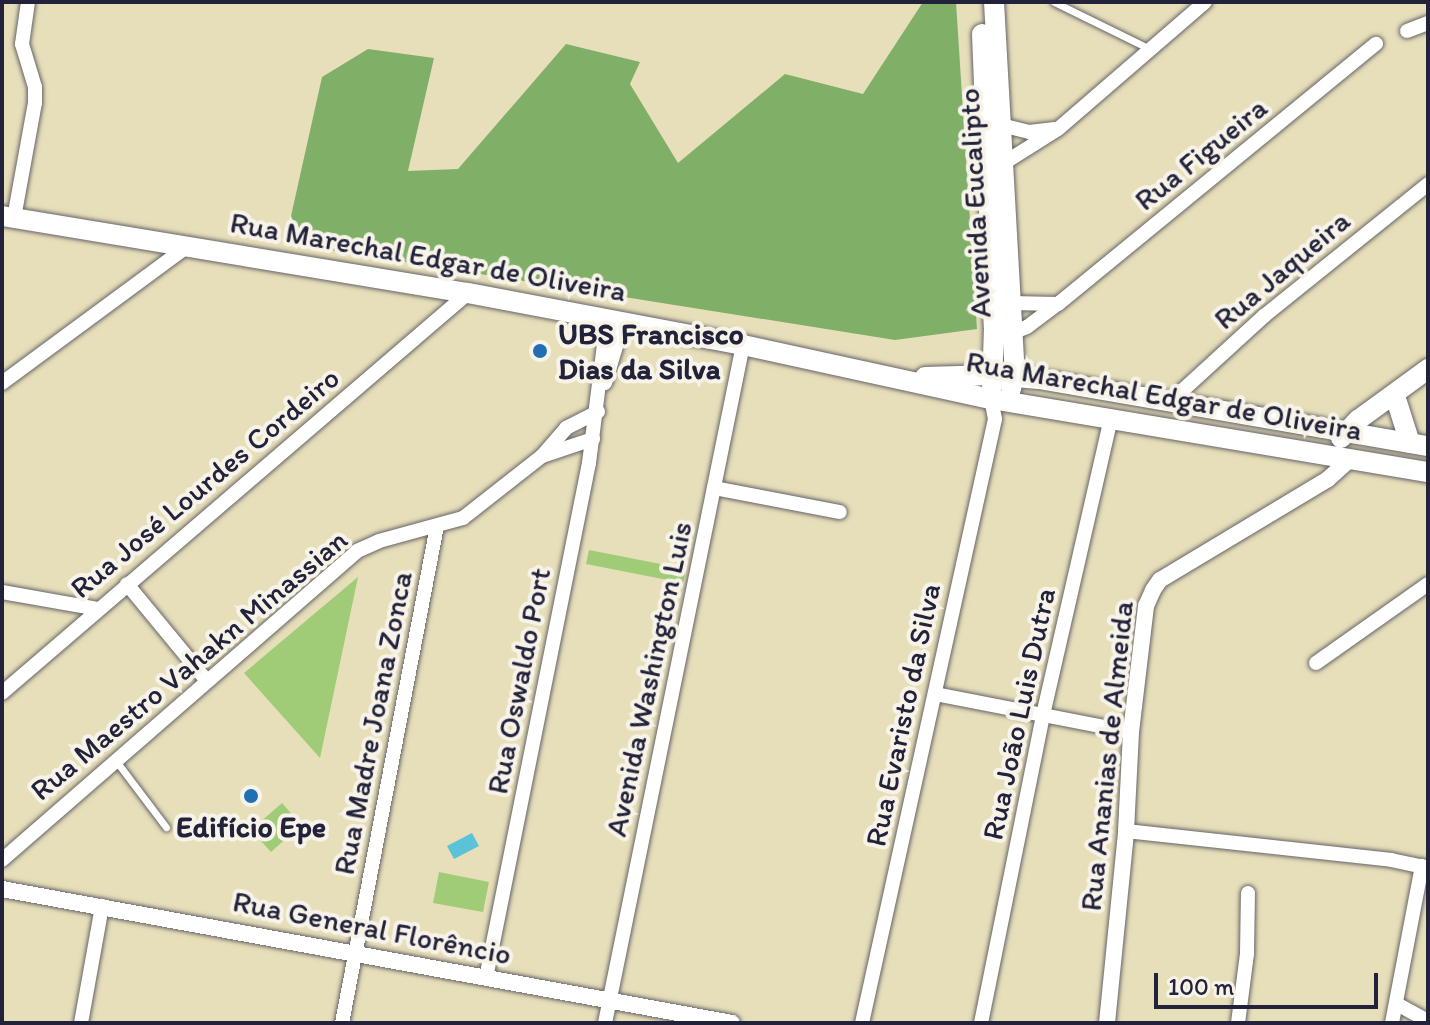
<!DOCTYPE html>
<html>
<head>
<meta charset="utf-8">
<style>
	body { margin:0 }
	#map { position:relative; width:1430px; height:1025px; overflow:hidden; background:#e7dfba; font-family:Itim,sans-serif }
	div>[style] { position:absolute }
	.green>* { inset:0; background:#a0cb77 }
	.forest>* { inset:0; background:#80af68 }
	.water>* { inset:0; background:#5bc3d8 }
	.roads { filter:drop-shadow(0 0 2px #676467) drop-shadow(0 0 2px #676467) }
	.service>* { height:7px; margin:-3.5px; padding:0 3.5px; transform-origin:3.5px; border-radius:3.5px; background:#fff }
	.minor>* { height:14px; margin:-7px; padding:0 7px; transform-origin:7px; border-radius:7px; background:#fff }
	.tertiary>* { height:16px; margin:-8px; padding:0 8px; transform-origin:8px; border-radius:8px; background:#fff }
	.secondary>* { height:20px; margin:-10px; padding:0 10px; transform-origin:10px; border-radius:10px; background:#fff }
	.dots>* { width:22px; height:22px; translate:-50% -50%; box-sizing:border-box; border:4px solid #f7f3e8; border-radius:50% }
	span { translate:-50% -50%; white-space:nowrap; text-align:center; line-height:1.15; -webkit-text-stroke:8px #f7f3e8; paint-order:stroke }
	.street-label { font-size:30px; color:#22223b }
	.poi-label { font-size:30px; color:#22223b; font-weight:700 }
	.left { translate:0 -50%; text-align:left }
	.frame { position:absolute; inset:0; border:4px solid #22223b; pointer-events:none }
	.scale { position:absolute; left:1154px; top:973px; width:224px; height:36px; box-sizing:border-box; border:4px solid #22223b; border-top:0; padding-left:10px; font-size:24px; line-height:28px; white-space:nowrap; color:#22223b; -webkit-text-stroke:6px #f7f3e8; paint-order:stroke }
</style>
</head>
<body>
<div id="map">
	<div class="green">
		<div style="clip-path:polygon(589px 550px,686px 569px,683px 583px,586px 564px)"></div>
		<div style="clip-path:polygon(358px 577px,320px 758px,244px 673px)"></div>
		<div style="clip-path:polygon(282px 803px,301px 825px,271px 852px,251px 830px)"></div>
		<div style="clip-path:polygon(439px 872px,489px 882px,483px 912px,433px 903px)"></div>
	</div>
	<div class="forest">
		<div style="clip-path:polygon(923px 2px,956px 2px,977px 329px,895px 340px,285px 243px,322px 77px,368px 49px,434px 58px,408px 171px,458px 169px,566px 44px,640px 62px,630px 84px,678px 163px,785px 74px,863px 94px)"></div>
	</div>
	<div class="water">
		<div style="clip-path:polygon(472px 833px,479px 846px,454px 859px,447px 846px)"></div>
	</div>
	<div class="roads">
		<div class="service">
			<div style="left:1054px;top:2px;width:107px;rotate:26.1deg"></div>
			<div style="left:116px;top:761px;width:83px;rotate:52.9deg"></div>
		</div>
		<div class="minor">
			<div style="left:1407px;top:31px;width:22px;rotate:-21deg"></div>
			<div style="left:1001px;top:125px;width:29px;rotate:14deg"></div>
			<div style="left:1029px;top:132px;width:24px;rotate:-7deg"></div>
			<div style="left:996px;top:168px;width:73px;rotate:-32.2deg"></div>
			<div style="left:1058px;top:129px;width:194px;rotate:-40.8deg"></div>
			<div style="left:14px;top:218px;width:117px;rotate:-79.7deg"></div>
			<div style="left:35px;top:103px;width:16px;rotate:-90deg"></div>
			<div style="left:35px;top:87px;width:45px;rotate:-106.8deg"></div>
			<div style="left:22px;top:44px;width:42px;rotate:-81.9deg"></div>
			<div style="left:1011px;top:303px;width:47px;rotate:1.2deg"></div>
			<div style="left:1012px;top:333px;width:16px;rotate:-22deg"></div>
			<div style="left:1027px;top:327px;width:39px;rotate:-37deg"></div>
			<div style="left:1058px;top:304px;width:411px;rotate:-39.3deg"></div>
			<div style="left:2px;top:383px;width:232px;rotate:-36.4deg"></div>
			<div style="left:605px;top:383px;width:63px;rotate:-73.3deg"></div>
			<div style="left:1172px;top:400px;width:125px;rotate:-42.4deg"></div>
			<div style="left:1264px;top:316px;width:211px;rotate:-38.8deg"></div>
			<div style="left:542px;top:456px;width:54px;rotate:-18.4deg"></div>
			<div style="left:714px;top:488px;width:128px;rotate:10.8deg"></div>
			<div style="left:127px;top:584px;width:124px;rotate:50.5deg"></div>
			<div style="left:2px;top:592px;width:97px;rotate:10deg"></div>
			<div style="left:1316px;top:663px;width:137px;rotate:-35.2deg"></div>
			<div style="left:2px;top:693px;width:614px;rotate:-40.64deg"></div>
			<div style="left:935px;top:694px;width:200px;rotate:11deg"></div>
			<div style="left:1126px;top:831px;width:267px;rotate:6.2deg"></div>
			<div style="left:1391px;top:860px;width:38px;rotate:12deg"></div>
			<div style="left:2px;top:860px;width:471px;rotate:-41deg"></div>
			<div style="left:357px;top:551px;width:24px;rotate:-24deg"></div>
			<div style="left:379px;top:541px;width:87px;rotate:-15.3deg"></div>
			<div style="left:463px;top:518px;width:100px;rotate:-38.1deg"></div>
			<div style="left:542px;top:456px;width:37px;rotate:-49deg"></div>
			<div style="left:566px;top:428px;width:36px;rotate:-27deg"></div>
			<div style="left:486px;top:978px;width:525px;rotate:-78.69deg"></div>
			<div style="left:589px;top:463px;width:143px;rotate:-82.8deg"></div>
			<div style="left:1397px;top:1004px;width:35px;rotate:29deg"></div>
			<div style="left:81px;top:1023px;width:119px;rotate:-79.8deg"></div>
			<div style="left:342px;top:1023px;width:506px;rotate:-79.18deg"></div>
			<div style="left:605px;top:1023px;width:692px;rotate:-78.5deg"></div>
			<div style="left:862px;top:1023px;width:618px;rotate:-77.58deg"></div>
			<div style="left:995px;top:419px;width:20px;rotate:-101deg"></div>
			<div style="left:981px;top:1023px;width:314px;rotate:-78.6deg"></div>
			<div style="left:1043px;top:715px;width:306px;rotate:-77.1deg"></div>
			<div style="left:1238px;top:1023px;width:70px;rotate:-82.6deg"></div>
			<div style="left:1247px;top:954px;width:61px;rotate:-89.1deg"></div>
			<div style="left:1392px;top:1023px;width:160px;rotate:-79.2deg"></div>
		</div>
		<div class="tertiary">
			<div style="left:2px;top:889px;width:742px;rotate:10.4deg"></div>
			<div style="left:1107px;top:1023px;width:193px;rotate:-84.3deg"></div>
			<div style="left:1126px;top:831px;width:99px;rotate:-87.1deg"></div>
			<div style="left:1131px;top:732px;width:127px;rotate:-83.2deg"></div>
			<div style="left:1146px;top:606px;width:17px;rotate:-66deg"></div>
			<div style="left:1153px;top:590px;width:12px;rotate:-55deg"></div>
			<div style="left:1160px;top:580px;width:196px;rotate:-31deg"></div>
			<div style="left:1328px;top:479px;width:31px;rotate:-42deg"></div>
		</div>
		<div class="secondary">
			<div style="left:994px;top:2px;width:364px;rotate:86.8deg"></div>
			<div style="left:1014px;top:365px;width:24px;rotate:97deg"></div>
			<div style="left:982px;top:34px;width:293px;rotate:87.7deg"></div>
			<div style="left:994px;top:327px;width:59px;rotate:91.9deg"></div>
			<div style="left:2px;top:216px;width:472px;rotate:9.4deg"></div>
			<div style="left:468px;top:293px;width:280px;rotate:10.7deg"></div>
			<div style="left:743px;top:345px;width:254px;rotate:12.3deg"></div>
			<div style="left:991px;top:399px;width:443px;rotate:9.5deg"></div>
			<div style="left:925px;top:377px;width:68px;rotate:-1.7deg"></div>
			<div style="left:993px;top:375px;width:46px;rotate:5deg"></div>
			<div style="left:1039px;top:379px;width:395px;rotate:9.8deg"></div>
			<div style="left:1397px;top:402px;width:43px;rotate:72.4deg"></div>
			<div style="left:1341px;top:438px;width:25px;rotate:-47deg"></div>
			<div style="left:1358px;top:420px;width:87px;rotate:-36.1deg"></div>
		</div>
	</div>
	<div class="dots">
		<div style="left:540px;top:351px;background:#1f6fb2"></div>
		<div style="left:251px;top:796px;background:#1f6fb2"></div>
	</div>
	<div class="street-label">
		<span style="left:1201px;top:154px;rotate:-39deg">Rua Figueira</span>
		<span style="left:975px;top:203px;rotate:-93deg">Avenida Eucalipto</span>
		<span style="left:428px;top:257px;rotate:10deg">Rua Marechal Edgar de Oliveira</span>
		<span style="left:1282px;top:270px;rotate:-40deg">Rua Jaqueira</span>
		<span style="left:1164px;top:396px;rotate:10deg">Rua Marechal Edgar de Oliveira</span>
		<span style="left:205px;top:483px;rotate:-40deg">Rua José Lourdes Cordeiro</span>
		<span style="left:189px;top:665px;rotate:-40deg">Rua Maestro Vahakn Minassian</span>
		<span style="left:649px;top:679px;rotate:-78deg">Avenida Washington Luis</span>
		<span style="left:519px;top:681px;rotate:-79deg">Rua Oswaldo Port</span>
		<span style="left:1019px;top:714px;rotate:-78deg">Rua João Luis Dutra</span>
		<span style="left:903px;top:715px;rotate:-78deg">Rua Evaristo da Silva</span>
		<span style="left:373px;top:723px;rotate:-79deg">Rua Madre Joana Zonca</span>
		<span style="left:1107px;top:756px;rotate:-84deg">Rua Ananias de Almeida</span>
		<span style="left:372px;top:928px;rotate:11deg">Rua General Florêncio</span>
	</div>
	<div class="poi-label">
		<span class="left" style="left:558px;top:351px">UBS Francisco<br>Dias da Silva</span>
		<span style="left:251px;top:827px">Edifício Epe</span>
	</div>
	<div class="frame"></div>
	<div class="scale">100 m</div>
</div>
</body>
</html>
